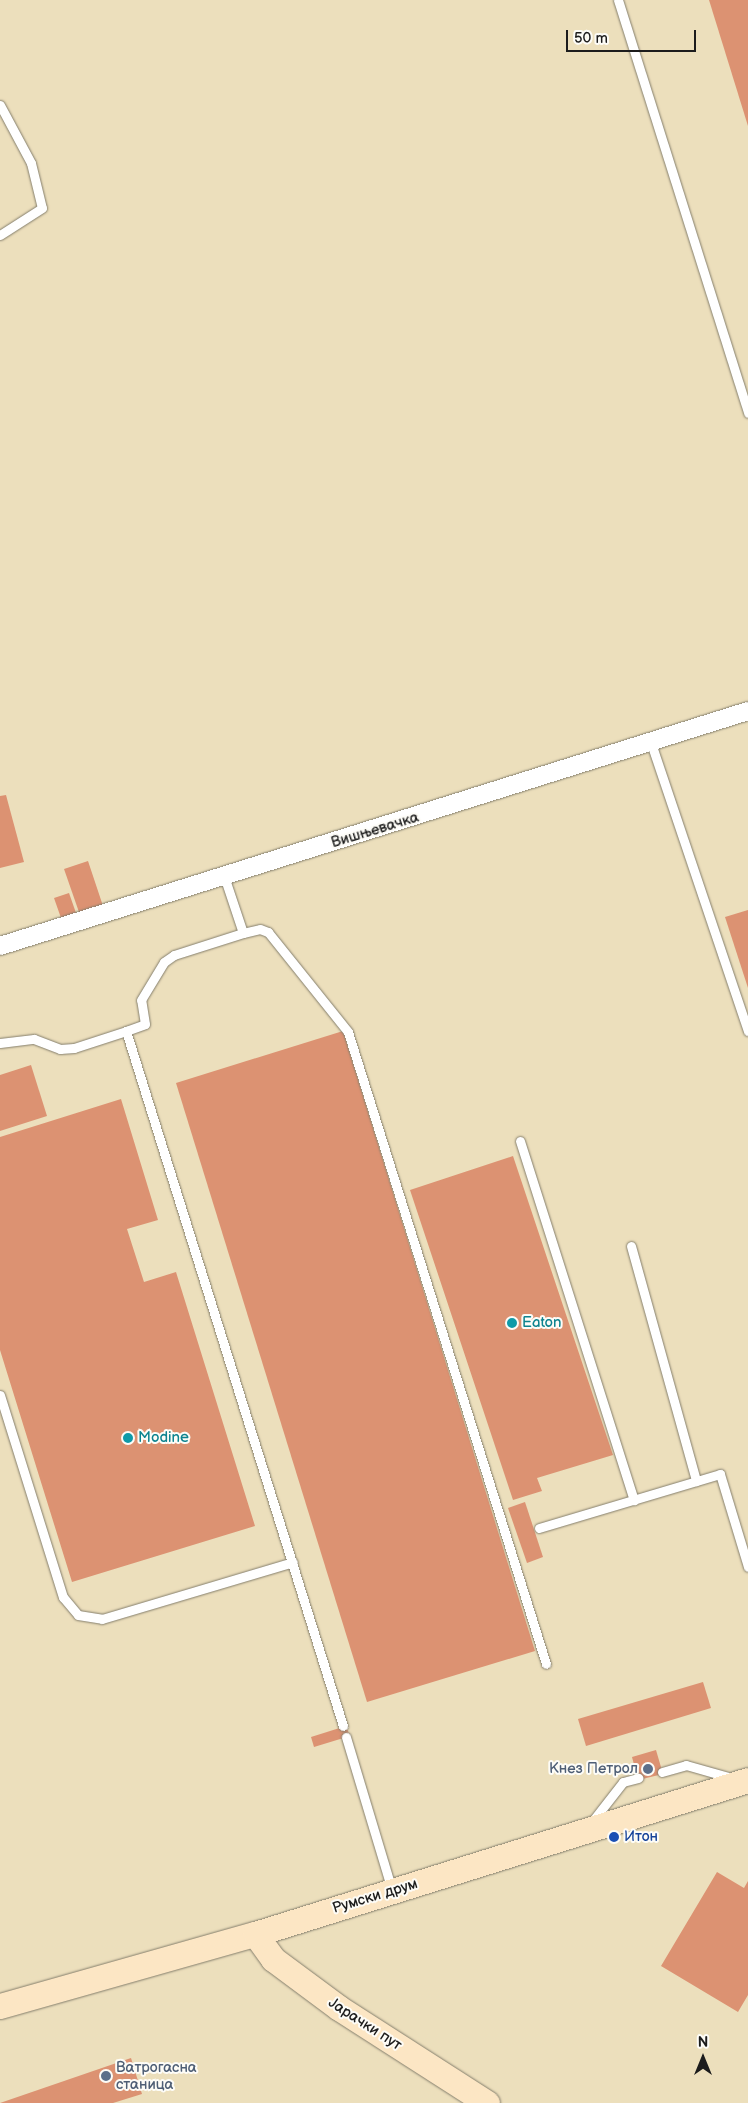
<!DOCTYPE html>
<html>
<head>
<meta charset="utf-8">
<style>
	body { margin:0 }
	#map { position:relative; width:748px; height:2103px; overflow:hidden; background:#ecdfbc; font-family:"Balsamiq Sans",sans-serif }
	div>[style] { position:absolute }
	.building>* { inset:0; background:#dc9272 }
	.roads { filter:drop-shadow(0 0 1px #847e6c) drop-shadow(0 0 1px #847e6c) }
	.lane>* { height:9px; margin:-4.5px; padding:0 4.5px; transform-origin:4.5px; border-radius:4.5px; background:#fff }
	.street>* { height:18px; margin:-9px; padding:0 9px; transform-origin:9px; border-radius:9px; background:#fff }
	.secondary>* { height:25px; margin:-12.5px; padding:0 12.5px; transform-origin:12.5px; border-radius:12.5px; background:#fce6c4 }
	.dots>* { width:14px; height:14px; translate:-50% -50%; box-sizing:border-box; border:2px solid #fdfcf7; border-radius:50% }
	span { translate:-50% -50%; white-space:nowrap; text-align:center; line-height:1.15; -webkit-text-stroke:4px #fdfcf7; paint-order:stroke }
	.street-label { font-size:15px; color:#1c1c1c }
	.culture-label { font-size:15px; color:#0d838f }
	.left { translate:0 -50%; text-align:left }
	.service-label { font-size:15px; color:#4e5e75 }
	.right { translate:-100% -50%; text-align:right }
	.transit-label { font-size:15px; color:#164399 }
	.north { position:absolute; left:678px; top:2033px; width:50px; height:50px; -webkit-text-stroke:4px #fdfcf7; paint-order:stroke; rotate:0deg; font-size:14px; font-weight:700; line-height:20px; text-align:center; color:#1c1c1c }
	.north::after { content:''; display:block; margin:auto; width:18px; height:22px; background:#1c1c1c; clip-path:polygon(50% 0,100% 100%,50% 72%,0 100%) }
	.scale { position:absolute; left:566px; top:30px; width:130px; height:22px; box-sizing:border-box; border:2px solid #1c1c1c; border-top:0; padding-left:6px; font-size:15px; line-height:18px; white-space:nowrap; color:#1c1c1c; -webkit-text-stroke:4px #fdfcf7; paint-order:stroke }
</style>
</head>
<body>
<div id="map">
	<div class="building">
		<div style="clip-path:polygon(709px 0,748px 0,748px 126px)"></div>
		<div style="clip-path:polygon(6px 795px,24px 862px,0 868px,0 796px)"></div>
		<div style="clip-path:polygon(88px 861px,103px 906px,80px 915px,64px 869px)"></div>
		<div style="clip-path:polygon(69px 893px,76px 913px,61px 918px,54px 898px)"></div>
		<div style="clip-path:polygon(748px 910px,748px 988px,725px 917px)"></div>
		<div style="clip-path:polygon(343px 1031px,535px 1651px,367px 1702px,176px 1083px)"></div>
		<div style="clip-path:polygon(31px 1065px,47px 1116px,0 1131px,0 1075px)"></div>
		<div style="clip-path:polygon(121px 1099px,158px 1220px,127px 1229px,144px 1282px,176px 1272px,255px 1526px,72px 1582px,0 1350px,0 1137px)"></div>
		<div style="clip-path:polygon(513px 1156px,613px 1455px,537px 1478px,542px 1491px,513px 1500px,410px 1190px)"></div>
		<div style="clip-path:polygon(525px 1502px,543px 1557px,527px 1563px,508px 1508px)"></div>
		<div style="clip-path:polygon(703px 1682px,711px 1708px,586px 1746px,578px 1719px)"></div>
		<div style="clip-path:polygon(346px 1726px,350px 1736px,314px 1747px,311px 1737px)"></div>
		<div style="clip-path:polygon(656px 1750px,663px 1774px,638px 1780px,632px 1757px)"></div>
		<div style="clip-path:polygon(717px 1872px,744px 1888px,748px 1881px,748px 1995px,738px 2012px,661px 1966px)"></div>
		<div style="clip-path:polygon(131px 2058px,142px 2094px,113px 2103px,0 2103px)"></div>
	</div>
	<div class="roads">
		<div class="lane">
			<div style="left:618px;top:0;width:433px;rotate:72.5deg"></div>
			<div style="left:0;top:105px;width:66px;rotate:61.9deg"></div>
			<div style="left:31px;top:163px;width:46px;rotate:76.3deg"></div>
			<div style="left:42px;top:208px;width:50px;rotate:147.3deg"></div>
			<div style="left:651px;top:743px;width:304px;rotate:71.4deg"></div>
			<div style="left:243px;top:933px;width:17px;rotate:-13deg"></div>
			<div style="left:260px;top:929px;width:9px;rotate:21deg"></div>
			<div style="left:268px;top:932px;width:128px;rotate:51.3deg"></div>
			<div style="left:348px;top:1032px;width:662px;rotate:72.6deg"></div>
			<div style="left:126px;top:1031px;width:20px;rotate:-20deg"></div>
			<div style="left:145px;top:1024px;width:24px;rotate:-99deg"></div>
			<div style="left:141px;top:1000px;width:44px;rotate:-58.8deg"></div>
			<div style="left:164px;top:962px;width:12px;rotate:-35deg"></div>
			<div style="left:174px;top:955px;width:72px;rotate:-17.7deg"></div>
			<div style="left:243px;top:933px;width:60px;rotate:-108.4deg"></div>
			<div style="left:0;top:1043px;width:34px;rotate:-7deg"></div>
			<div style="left:34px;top:1039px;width:28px;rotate:21deg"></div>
			<div style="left:60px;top:1049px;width:14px;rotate:-4deg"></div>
			<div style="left:74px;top:1048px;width:55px;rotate:-18.1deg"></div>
			<div style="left:126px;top:1031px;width:728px;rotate:72.66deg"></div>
			<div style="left:520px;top:1141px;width:377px;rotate:72.4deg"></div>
			<div style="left:631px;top:1246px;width:244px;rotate:74.5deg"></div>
			<div style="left:0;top:1395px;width:212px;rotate:72.7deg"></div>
			<div style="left:63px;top:1597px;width:23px;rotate:50deg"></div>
			<div style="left:78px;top:1615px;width:24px;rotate:9deg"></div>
			<div style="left:102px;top:1619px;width:199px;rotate:-16.6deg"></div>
			<div style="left:539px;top:1528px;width:189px;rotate:-16.6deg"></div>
			<div style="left:720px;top:1474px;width:97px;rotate:73.2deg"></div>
			<div style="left:346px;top:1737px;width:160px;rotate:73.3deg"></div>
			<div style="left:662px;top:1772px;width:25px;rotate:-16deg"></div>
			<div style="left:686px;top:1765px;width:48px;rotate:15.8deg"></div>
			<div style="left:591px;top:1823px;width:52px;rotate:-52deg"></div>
			<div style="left:623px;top:1782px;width:16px;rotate:-15deg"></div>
		</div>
		<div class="street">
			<div style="left:0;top:946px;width:784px;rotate:-17.44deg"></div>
		</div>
		<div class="secondary">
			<div style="left:255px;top:1934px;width:31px;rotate:54deg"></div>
			<div style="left:273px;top:1959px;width:82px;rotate:36.6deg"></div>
			<div style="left:339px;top:2008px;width:176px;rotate:32.7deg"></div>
			<div style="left:0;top:2006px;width:265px;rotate:-15.8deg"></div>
			<div style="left:255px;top:1934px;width:516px;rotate:-17.35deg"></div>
		</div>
	</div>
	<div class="dots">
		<div style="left:512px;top:1323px;background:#0f9aa8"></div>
		<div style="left:128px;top:1438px;background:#0f9aa8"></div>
		<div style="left:648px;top:1769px;background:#5c6f8a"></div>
		<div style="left:614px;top:1837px;background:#1a4fb4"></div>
		<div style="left:106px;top:2076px;background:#5c6f8a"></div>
	</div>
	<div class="street-label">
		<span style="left:375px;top:830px;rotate:-17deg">Вишњевачка</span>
		<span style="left:375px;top:1896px;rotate:-17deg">Румски друм</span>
		<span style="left:365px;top:2024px;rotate:33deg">Јарачки пут</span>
	</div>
	<div class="culture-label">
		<span class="left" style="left:522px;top:1323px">Eaton</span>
		<span class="left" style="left:138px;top:1438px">Modine</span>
	</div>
	<div class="service-label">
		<span class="right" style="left:638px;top:1769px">Кнез Петрол</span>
		<span class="left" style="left:116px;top:2076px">Ватрогасна<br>станица</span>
	</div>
	<div class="transit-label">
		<span class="left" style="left:624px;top:1837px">Итон</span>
	</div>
	<div class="north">N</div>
	<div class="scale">50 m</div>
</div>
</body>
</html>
